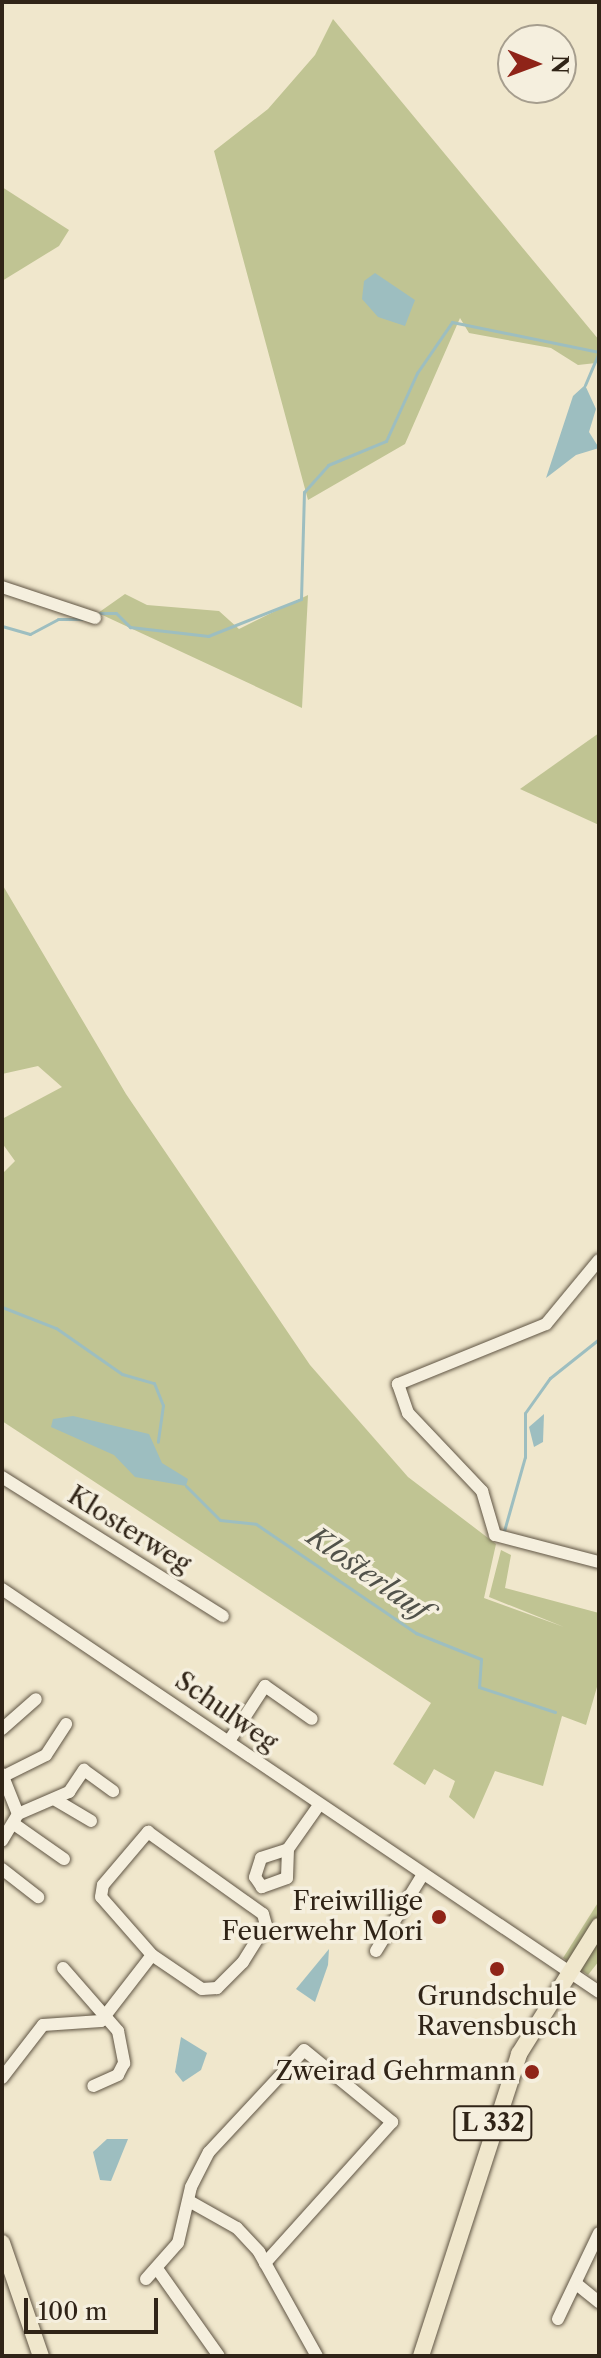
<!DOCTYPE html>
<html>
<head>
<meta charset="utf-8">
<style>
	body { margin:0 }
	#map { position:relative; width:601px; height:2358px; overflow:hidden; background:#f0e7cc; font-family:"Libre Caslon Text",serif }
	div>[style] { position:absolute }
	.green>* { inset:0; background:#c0c493 }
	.water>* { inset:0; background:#9dbec0 }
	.stream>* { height:3px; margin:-1.5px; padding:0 1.5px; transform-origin:1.5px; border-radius:1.5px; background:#9dbec0 }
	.roads { filter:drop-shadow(0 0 2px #605544) drop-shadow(0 0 2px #605544) }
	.minor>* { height:12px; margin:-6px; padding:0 6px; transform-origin:6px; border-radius:6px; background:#f5efde }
	.major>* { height:16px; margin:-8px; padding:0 8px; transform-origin:8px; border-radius:8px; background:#f0e7cc }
	.dots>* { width:22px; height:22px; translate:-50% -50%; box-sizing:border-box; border:4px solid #f5efde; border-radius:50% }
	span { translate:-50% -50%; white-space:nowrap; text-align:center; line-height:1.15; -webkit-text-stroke:7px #f5efde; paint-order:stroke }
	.shield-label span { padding:2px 6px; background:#f5efde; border:2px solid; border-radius:6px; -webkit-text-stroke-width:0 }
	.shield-label { font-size:24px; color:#302417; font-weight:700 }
	.street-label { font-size:26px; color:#302417 }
	.poi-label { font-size:26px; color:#302417 }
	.right { translate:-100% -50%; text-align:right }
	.water-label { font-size:28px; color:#51524a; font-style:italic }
	.frame { position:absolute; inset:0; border:4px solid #302417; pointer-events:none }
	.north { position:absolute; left:497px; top:24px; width:80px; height:80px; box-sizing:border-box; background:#f5efde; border:2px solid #a69e8e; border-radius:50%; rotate:91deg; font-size:22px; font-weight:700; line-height:32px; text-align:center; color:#302417 }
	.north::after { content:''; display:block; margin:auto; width:28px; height:36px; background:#8f2418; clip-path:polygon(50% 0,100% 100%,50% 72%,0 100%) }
	.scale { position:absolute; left:24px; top:2298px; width:134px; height:36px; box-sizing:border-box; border:4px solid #302417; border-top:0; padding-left:10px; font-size:24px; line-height:28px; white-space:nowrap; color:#302417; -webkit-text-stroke:6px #f5efde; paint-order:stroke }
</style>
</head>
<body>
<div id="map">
	<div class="green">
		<div style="clip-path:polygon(333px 19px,599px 340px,599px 351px,596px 363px,578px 365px,551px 348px,469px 333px,460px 318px,405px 444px,308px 500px,214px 151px,268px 109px,315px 55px)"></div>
		<div style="clip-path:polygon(2px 187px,69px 230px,59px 246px,2px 281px)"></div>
		<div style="clip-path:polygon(125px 594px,147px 605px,219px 611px,239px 629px,308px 595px,302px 708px,98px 613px)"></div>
		<div style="clip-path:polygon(599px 733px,599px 825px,520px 789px)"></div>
		<div style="clip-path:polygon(2px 884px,126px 1094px,310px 1365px,408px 1477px,496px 1544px,484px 1598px,564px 1627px,489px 1597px,501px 1550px,511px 1555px,505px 1588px,599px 1613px,599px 1680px,586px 1725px,562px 1716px,543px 1786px,495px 1771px,474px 1819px,449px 1797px,455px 1781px,434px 1769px,425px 1785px,393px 1764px,431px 1703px,2px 1421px,2px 1174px,15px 1161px,2px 1143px,2px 1119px,62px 1087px,38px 1066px,2px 1074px)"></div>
		<div style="clip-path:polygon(599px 1901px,599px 1961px,588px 1975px,563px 1958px)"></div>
	</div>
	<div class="water">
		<div style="clip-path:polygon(375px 273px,415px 300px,405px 326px,378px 317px,362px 299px,364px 281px)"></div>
		<div style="clip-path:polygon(585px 385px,596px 409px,589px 432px,599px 448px,576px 455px,546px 478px,573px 396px)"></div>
		<div style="clip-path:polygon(544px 1414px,543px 1442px,534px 1447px,529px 1427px)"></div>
		<div style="clip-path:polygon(73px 1416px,149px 1434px,162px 1463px,188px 1479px,186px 1486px,135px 1477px,114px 1455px,51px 1427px,53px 1419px)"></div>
		<div style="clip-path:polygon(329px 1949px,328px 1965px,315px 2002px,296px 1989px)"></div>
		<div style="clip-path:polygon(181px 2037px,207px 2053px,201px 2070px,183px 2082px,175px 2072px)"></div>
		<div style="clip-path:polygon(107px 2139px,128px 2139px,111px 2181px,100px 2180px,93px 2152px)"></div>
	</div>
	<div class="stream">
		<div style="left:585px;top:385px;width:36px;rotate:-67deg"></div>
		<div style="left:100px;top:613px;width:16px"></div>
		<div style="left:116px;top:613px;width:20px;rotate:45deg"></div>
		<div style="left:130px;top:627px;width:79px;rotate:6.6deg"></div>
		<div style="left:208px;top:636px;width:100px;rotate:-21.7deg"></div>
		<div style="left:301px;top:599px;width:107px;rotate:-88.4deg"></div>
		<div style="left:304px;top:492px;width:36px;rotate:-48deg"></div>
		<div style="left:328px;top:465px;width:63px;rotate:-22.5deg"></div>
		<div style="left:386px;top:441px;width:75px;rotate:-65.5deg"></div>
		<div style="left:417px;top:373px;width:62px;rotate:-55.5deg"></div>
		<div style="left:452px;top:322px;width:150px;rotate:11.5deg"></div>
		<div style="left:2px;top:626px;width:29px;rotate:16deg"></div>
		<div style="left:30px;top:634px;width:32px;rotate:-28deg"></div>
		<div style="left:58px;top:619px;width:25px"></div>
		<div style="left:2px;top:1307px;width:58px;rotate:21.3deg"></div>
		<div style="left:56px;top:1328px;width:80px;rotate:34.9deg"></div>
		<div style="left:122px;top:1374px;width:33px;rotate:16deg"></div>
		<div style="left:154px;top:1383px;width:24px;rotate:68deg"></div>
		<div style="left:163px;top:1405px;width:37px;rotate:98deg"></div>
		<div style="left:186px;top:1486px;width:48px;rotate:45deg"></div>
		<div style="left:220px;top:1520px;width:36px;rotate:6deg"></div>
		<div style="left:256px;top:1524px;width:194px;rotate:34.3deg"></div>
		<div style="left:416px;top:1633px;width:70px;rotate:21.8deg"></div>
		<div style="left:481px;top:1659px;width:28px;rotate:94deg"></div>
		<div style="left:479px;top:1687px;width:80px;rotate:18.2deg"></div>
		<div style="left:504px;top:1531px;width:77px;rotate:-74.2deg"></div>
		<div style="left:525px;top:1457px;width:44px;rotate:-90deg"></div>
		<div style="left:525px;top:1413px;width:43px;rotate:-54.5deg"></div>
		<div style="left:550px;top:1378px;width:63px;rotate:-38.5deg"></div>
	</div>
	<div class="roads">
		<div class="minor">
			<div style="left:2px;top:587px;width:98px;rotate:18.4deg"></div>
			<div style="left:599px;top:1260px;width:83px;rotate:129.6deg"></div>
			<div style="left:546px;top:1324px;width:160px;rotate:157.9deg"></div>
			<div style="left:398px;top:1384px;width:31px;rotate:71deg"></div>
			<div style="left:408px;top:1413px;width:108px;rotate:46.5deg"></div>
			<div style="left:482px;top:1491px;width:46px;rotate:73.5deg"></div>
			<div style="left:495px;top:1535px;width:107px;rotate:14.6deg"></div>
			<div style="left:2px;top:1477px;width:261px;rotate:32.2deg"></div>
			<div style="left:2px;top:1589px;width:720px;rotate:34.02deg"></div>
			<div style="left:2px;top:1729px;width:45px;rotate:-41.4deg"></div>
			<div style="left:229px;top:1741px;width:66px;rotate:-56.8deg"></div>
			<div style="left:265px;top:1686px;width:57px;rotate:35.1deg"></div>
			<div style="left:2px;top:1774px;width:43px;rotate:68.2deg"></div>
			<div style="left:18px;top:1814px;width:31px;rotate:121deg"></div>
			<div style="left:2px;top:1777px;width:49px;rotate:-26.6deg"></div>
			<div style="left:46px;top:1755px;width:37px;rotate:-57deg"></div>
			<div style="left:54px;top:1799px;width:43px;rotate:30.7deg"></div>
			<div style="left:18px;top:1814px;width:56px;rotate:-23.3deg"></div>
			<div style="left:69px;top:1792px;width:27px;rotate:-56deg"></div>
			<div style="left:84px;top:1770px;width:36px;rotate:36deg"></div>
			<div style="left:14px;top:1824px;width:61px;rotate:35deg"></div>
			<div style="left:148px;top:1832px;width:141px;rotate:35.5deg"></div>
			<div style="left:263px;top:1914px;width:11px;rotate:75deg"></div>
			<div style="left:266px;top:1925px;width:44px;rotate:121.9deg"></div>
			<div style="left:243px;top:1962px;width:37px;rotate:135deg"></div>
			<div style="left:217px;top:1988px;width:15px;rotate:176deg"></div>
			<div style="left:202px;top:1989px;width:60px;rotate:-145.8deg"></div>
			<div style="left:152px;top:1955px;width:77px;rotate:-131.3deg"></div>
			<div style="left:101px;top:1897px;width:12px;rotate:-81deg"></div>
			<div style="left:103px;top:1885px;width:70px;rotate:-49.7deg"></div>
			<div style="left:288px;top:1849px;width:29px;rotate:92deg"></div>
			<div style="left:287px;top:1878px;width:27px;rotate:160deg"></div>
			<div style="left:262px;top:1887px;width:12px;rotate:-125deg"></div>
			<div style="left:255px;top:1877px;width:20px;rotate:-72deg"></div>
			<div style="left:261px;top:1858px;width:28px;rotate:-18deg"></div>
			<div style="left:288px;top:1849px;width:54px;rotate:-54.8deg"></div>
			<div style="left:2px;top:1869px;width:46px;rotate:37.9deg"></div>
			<div style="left:376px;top:1951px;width:88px;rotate:-58.5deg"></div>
			<div style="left:63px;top:1968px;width:84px;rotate:48.9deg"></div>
			<div style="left:118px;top:2031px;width:33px;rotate:79deg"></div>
			<div style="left:124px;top:2063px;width:13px;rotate:117deg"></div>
			<div style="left:118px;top:2075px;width:27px;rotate:156deg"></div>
			<div style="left:2px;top:2078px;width:67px;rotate:-52.3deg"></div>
			<div style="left:43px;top:2025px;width:58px;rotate:-3.9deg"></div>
			<div style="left:101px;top:2021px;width:83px;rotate:-52.3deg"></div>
			<div style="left:189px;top:2201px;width:55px;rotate:29.4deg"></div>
			<div style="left:237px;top:2228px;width:33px;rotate:47deg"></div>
			<div style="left:259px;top:2252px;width:119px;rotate:60.9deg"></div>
			<div style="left:158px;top:2270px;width:105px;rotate:54.7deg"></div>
			<div style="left:146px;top:2279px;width:48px;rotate:-48.4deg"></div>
			<div style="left:178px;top:2243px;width:57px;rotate:-76.9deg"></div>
			<div style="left:191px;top:2187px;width:39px;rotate:-63deg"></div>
			<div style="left:209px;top:2152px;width:139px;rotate:-47deg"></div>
			<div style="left:304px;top:2050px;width:114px;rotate:39.3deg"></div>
			<div style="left:392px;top:2122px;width:190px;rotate:132deg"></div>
			<div style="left:579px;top:2286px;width:26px;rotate:39deg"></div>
			<div style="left:558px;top:2319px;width:95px;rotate:-64.5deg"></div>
		</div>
		<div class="major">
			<div style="left:2px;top:2243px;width:120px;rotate:71deg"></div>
			<div style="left:421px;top:2356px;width:318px;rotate:-72deg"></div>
			<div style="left:519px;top:2054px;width:151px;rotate:-58deg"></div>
		</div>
	</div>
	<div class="dots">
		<div style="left:439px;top:1917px;background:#8f2418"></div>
		<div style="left:497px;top:1969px;background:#8f2418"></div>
		<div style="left:532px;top:2072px;background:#8f2418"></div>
	</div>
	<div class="shield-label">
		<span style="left:493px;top:2123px">L 332</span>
	</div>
	<div class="street-label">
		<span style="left:129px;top:1530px;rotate:32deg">Klosterweg</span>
		<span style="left:226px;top:1712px;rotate:35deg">Schulweg</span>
	</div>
	<div class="poi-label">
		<span class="right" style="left:423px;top:1917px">Freiwillige<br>Feuerwehr Mori</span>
		<span style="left:497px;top:2012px">Grundschule<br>Ravensbusch</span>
		<span class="right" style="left:516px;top:2072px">Zweirad Gehrmann</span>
	</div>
	<div class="water-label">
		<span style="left:368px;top:1573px;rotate:35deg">Klosterlauf</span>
	</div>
	<div class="frame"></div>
	<div class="north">N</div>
	<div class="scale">100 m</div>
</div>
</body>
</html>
